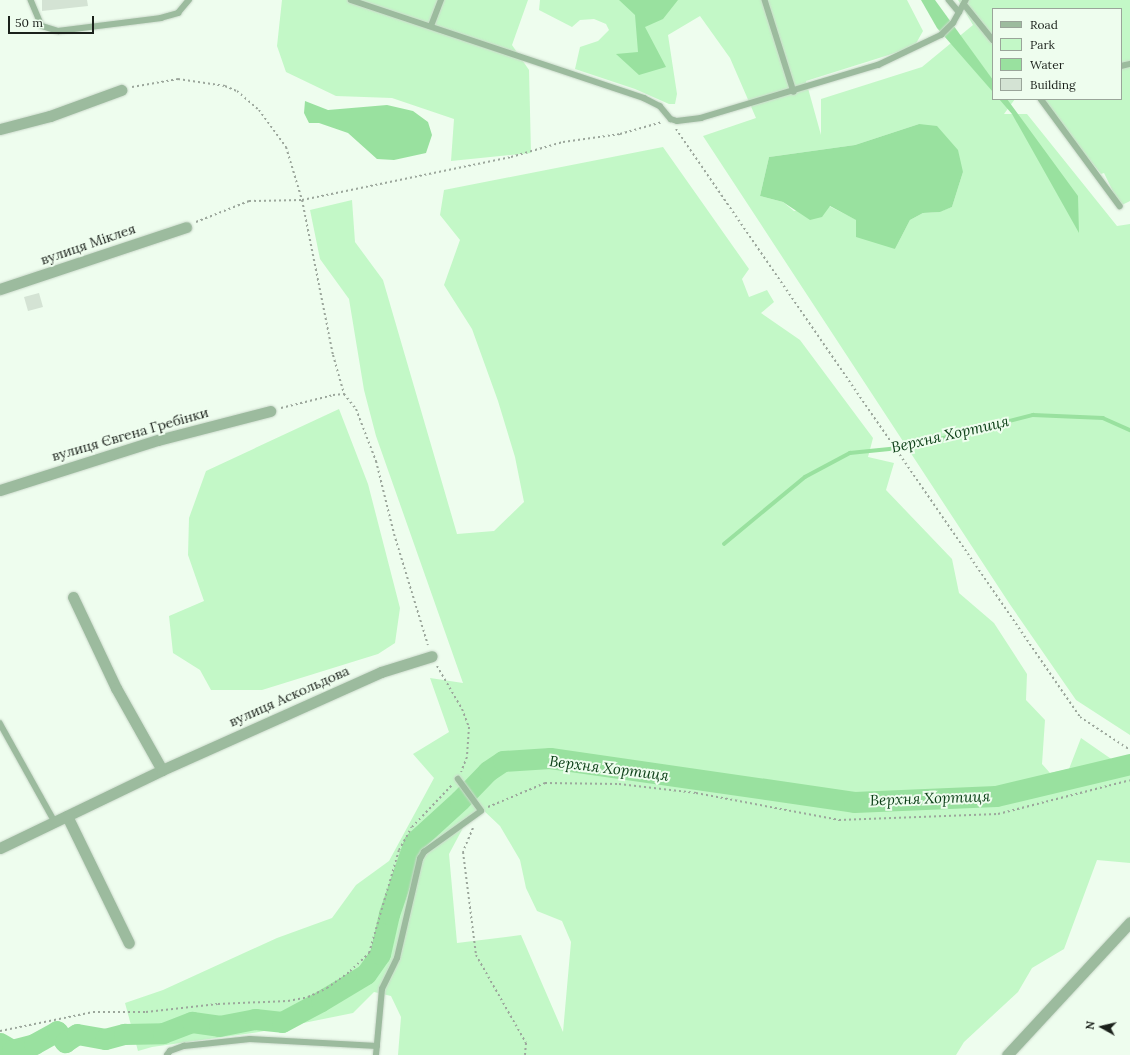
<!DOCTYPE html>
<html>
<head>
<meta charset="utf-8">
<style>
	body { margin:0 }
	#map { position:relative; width:1130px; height:1055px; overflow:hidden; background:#eefdee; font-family:Lora,serif }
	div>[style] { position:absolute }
	.green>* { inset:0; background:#c3f8c7 }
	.water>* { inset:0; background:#99e19f }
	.stream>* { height:3.5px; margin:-1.75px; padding:0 1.75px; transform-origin:1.75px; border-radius:1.75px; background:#99e19f }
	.river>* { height:21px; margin:-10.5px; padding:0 10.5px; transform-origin:10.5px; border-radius:10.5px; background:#99e19f }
	.building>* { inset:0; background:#d4e3d4 }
	.path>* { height:2px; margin-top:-1px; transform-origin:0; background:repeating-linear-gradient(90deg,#9ca79c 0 2px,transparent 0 5px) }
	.roads { filter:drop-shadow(0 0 1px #ccdacc) drop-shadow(0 0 1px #ccdacc) }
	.service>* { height:5.5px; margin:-2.75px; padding:0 2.75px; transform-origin:2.75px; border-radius:2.75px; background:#9cbb9e }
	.minor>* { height:11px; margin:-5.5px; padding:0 5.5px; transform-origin:5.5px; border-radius:5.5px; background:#9cbb9e }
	span { translate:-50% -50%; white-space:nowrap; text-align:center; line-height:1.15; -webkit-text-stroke:4px #eefdee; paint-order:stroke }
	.street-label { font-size:14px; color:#1b211b }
	.water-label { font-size:15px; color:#0a3e15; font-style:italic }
	.legend { position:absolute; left:992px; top:8px; width:130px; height:92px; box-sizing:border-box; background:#eefdee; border:1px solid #9aa59a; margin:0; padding:5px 7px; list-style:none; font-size:12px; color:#1b211b }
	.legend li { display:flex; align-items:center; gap:8px; height:20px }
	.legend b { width:20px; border:1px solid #9aa59a }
	.north { position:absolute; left:1082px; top:1007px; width:40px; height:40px; -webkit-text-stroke:3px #eefdee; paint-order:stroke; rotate:278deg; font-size:11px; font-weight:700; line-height:16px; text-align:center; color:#1b211b }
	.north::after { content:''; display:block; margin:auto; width:14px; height:18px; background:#1b211b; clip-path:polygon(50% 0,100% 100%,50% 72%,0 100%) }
	.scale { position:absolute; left:8px; top:16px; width:86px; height:18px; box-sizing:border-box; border:2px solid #1b211b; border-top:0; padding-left:5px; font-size:12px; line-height:14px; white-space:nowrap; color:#1b211b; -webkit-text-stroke:3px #eefdee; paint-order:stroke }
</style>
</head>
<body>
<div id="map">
	<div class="green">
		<div style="clip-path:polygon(282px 0,528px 0,512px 45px,529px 70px,531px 153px,451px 161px,454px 119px,392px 98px,336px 96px,286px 72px,277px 46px)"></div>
		<div style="clip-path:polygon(evenodd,540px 0,907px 0,923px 31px,914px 47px,806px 81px,821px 135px,821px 99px,922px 67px,973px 25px,958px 0,1130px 0,1130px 201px,1120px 206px,1104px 173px,1101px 174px,1040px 99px,1121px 99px,1121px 9px,993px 9px,993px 99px,1015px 99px,1004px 114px,1027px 114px,1117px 226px,1130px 224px,1130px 735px,1076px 700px,1009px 603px,703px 136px,756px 118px,730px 58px,700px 16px,668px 35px,677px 94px,675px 104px,669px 104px,635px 89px,575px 69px,580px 47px,598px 41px,609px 30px,606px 24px,594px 19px,580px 20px,572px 27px,539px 10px,540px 0,919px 124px,963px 172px,952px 207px,939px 212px,923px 213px,910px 220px,895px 249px,857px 220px,829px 206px,794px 211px,783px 202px,760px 196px,769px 157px,855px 145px,919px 124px)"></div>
		<div style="clip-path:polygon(evenodd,663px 147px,749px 269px,742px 279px,749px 297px,767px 290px,774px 302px,761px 313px,800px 340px,873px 438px,868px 457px,894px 463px,886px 490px,952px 559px,959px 593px,994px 623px,1027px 674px,1026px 700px,1045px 720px,1042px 764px,1050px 773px,1069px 769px,1081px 738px,1130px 772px,1130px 863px,1097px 860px,1064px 949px,1032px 968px,1018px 992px,964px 1042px,956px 1055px,398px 1055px,401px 1017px,391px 996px,374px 992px,353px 1013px,259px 1032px,152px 1047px,138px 1051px,125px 1003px,163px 990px,277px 938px,332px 918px,356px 885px,389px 861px,434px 778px,413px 754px,449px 732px,430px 678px,463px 683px,376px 436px,364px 390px,349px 299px,320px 259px,310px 210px,352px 200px,355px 242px,383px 280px,457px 534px,494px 531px,524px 502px,515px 457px,498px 401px,472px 329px,444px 285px,460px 240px,440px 215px,444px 190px,663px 147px,481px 808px,500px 826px,520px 860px,526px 888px,537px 911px,562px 921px,571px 942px,563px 1032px,521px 935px,457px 943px,449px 854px,464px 826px,481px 808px)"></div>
		<div style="clip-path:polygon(339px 409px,368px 484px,400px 608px,395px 643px,378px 654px,262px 690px,211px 690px,200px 670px,173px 653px,169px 616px,204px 601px,188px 555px,189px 518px,206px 471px)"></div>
	</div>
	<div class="water">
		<div style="clip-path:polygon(619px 0,678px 0,663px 19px,645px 27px,666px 67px,639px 75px,616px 54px,638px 52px,635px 15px)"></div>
		<div style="clip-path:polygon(921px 0,935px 0,993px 80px,993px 92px,937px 28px)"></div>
		<div style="clip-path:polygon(999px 99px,1007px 99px,1078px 196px,1079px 233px,1012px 114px)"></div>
		<div style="clip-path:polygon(305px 101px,328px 110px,387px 105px,413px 111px,428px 122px,432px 135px,426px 153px,394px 160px,377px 159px,348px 133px,319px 123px,309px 123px,304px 113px)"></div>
		<div style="clip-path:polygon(919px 124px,937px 126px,958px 150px,963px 172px,952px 207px,940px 212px,923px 213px,910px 220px,895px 249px,856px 237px,856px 220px,830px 206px,822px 217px,810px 220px,783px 202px,760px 196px,769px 157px,855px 145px)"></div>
	</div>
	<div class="stream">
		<div style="left:724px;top:544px;width:105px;rotate:-39.6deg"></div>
		<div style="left:805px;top:477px;width:51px;rotate:-28.1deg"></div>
		<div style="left:850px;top:453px;width:59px;rotate:-5.8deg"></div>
		<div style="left:909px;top:447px;width:128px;rotate:-14.5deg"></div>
		<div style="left:1033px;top:415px;width:70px;rotate:2.5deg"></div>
		<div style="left:1103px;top:418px;width:30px;rotate:24deg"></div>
	</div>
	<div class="river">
		<div style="left:0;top:1043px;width:14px;rotate:30deg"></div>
		<div style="left:12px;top:1050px;width:23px;rotate:-15deg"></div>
		<div style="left:34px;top:1044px;width:26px;rotate:-29deg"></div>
		<div style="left:57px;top:1031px;width:14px;rotate:54deg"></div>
		<div style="left:65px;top:1042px;width:14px;rotate:-34deg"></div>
		<div style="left:77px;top:1034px;width:28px;rotate:10deg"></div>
		<div style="left:105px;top:1039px;width:20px;rotate:-15deg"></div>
		<div style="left:124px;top:1034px;width:39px;rotate:-1deg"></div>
		<div style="left:163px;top:1033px;width:31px;rotate:-21deg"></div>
		<div style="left:192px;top:1022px;width:27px;rotate:8deg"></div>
		<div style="left:219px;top:1026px;width:37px;rotate:-11deg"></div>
		<div style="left:255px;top:1019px;width:27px;rotate:6deg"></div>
		<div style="left:282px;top:1022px;width:44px;rotate:-28.3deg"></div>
		<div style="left:321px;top:1001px;width:52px;rotate:-31deg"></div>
		<div style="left:366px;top:974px;width:24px;rotate:-55deg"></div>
		<div style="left:380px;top:954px;width:41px;rotate:-77.3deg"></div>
		<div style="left:389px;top:914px;width:76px;rotate:-70.9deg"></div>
		<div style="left:414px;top:842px;width:62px;rotate:-42.4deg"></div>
		<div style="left:460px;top:800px;width:40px;rotate:-46deg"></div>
		<div style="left:488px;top:771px;width:18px;rotate:-34deg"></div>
		<div style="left:503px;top:761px;width:47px;rotate:-3.7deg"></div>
		<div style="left:550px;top:758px;width:307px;rotate:8.2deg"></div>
		<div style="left:854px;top:802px;width:142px;rotate:-2.4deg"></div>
		<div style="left:996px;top:796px;width:138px;rotate:-13.4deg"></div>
	</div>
	<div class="building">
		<div style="clip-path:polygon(42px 0,87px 0,88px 6px,42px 11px)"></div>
		<div style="clip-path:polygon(39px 293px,43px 307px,28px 311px,24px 297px)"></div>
	</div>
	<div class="path">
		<div style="left:132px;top:87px;width:47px;rotate:-9.9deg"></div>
		<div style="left:178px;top:79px;width:48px;rotate:8.5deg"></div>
		<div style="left:225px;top:86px;width:13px;rotate:23deg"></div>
		<div style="left:237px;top:91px;width:29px;rotate:41deg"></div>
		<div style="left:259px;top:110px;width:46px;rotate:53.9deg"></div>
		<div style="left:286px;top:147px;width:55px;rotate:73.2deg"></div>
		<div style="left:302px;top:200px;width:158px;rotate:78.7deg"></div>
		<div style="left:333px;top:355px;width:41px;rotate:74.2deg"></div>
		<div style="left:344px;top:394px;width:19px;rotate:51deg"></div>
		<div style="left:356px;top:409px;width:56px;rotate:69deg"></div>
		<div style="left:376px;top:461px;width:75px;rotate:76.1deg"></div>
		<div style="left:394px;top:534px;width:116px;rotate:73deg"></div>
		<div style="left:676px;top:129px;width:713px;rotate:55.51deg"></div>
		<div style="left:1080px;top:717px;width:60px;rotate:33.4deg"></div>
		<div style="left:196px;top:222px;width:57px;rotate:-21.6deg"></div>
		<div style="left:249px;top:201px;width:53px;rotate:-1.1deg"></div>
		<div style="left:302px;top:200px;width:213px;rotate:-11.6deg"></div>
		<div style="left:511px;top:157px;width:54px;rotate:-16.1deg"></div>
		<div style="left:563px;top:142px;width:58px;rotate:-8deg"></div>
		<div style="left:620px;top:134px;width:44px;rotate:-15.9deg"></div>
		<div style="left:281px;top:408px;width:54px;rotate:-14deg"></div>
		<div style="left:333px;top:395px;width:11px;rotate:-5deg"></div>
		<div style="left:437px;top:666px;width:50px;rotate:59.8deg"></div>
		<div style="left:462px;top:709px;width:19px;rotate:69deg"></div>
		<div style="left:469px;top:727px;width:30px;rotate:94deg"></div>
		<div style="left:467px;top:757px;width:16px;rotate:112deg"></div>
		<div style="left:488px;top:807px;width:62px;rotate:-22.8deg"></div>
		<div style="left:545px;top:783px;width:74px;rotate:0.8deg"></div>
		<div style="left:619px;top:784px;width:78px;rotate:6.7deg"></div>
		<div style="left:696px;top:793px;width:146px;rotate:10.7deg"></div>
		<div style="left:839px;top:820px;width:159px;rotate:-2.2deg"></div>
		<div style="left:998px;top:814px;width:136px;rotate:-14.4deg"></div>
		<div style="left:473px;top:828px;width:26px;rotate:113deg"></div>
		<div style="left:463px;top:852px;width:104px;rotate:82.8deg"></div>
		<div style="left:476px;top:955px;width:101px;rotate:60.4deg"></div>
		<div style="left:526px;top:1043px;width:12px;rotate:95deg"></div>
		<div style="left:0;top:1031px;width:95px;rotate:-11.5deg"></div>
		<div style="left:93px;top:1012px;width:53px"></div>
		<div style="left:146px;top:1012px;width:72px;rotate:-6.3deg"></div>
		<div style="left:218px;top:1004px;width:70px;rotate:-2.5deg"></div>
		<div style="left:288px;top:1001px;width:20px;rotate:-11deg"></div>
		<div style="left:308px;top:997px;width:21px;rotate:-25deg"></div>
		<div style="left:327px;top:988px;width:29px;rotate:-36deg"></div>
		<div style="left:350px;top:971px;width:26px;rotate:-43deg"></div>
		<div style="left:369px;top:953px;width:107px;rotate:-73.8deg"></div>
		<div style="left:399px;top:850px;width:26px;rotate:-61deg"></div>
		<div style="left:412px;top:827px;width:58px;rotate:-46.4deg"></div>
	</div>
	<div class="roads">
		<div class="service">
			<div style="left:31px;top:0;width:28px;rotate:67deg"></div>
			<div style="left:42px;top:26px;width:17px;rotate:17deg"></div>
			<div style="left:58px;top:31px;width:104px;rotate:-7.2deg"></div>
			<div style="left:161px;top:18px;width:18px;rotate:-16deg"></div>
			<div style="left:178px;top:13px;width:17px;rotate:-50deg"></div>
			<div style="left:351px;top:0;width:309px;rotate:18.5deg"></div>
			<div style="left:644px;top:98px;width:18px;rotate:27deg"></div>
			<div style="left:660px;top:106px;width:17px;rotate:50deg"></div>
			<div style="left:671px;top:119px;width:6px;rotate:18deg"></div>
			<div style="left:677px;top:121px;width:24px;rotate:-7deg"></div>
			<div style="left:701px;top:118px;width:185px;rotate:-16.7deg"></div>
			<div style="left:878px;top:65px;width:70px;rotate:-25.5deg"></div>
			<div style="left:941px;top:35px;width:17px;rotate:-45deg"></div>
			<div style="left:953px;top:23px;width:26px;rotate:-61deg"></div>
			<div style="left:765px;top:0;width:96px;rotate:72.5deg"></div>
			<div style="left:949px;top:0;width:16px;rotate:50deg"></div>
			<div style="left:964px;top:4px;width:46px;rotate:51.1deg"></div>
			<div style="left:431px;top:26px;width:28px;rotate:-69deg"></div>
			<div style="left:1121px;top:66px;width:9px;rotate:-13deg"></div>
			<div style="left:1041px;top:99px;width:133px;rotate:53.6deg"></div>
			<div style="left:0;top:723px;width:113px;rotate:60.9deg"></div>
			<div style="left:167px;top:1055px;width:5px;rotate:-53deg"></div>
			<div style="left:170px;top:1051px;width:15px;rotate:-20deg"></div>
			<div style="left:184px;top:1046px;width:66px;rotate:-6.1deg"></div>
			<div style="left:250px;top:1039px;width:127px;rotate:3.2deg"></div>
			<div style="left:376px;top:1055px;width:66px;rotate:-84.8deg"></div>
			<div style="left:382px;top:989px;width:34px;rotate:-64deg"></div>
			<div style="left:397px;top:958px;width:102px;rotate:-76.9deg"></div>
			<div style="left:420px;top:859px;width:8px;rotate:-60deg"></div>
			<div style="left:424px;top:852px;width:70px;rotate:-35.7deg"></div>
			<div style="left:481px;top:811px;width:39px;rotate:-126deg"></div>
		</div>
		<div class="minor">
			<div style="left:0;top:129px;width:52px;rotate:-14.6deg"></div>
			<div style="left:50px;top:116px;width:76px;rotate:-20.1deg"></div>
			<div style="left:0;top:289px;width:196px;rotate:-18.4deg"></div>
			<div style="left:0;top:490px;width:166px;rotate:-17.6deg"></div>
			<div style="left:158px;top:440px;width:116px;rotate:-14.5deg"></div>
			<div style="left:73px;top:597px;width:101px;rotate:64.7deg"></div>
			<div style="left:116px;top:688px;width:94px;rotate:60.7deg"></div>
			<div style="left:67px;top:816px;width:141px;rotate:64deg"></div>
			<div style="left:0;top:848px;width:180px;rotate:-25.7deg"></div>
			<div style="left:162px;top:770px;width:240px;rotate:-24.1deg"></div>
			<div style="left:381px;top:672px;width:53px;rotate:-17.4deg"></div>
			<div style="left:1007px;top:1055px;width:181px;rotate:-47.2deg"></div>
		</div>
	</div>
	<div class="street-label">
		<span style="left:88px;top:244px;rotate:-19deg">вулиця Міклея</span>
		<span style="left:130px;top:434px;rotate:-16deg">вулиця Євгена Гребінки</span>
		<span style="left:289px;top:696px;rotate:-24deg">вулиця Аскольдова</span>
	</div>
	<div class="water-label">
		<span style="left:950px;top:434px;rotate:-13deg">Верхня Хортиця</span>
		<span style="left:609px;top:768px;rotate:7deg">Верхня Хортиця</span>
		<span style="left:930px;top:798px;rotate:-2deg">Верхня Хортиця</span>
	</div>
	<ul class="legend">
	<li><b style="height:5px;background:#9cbb9e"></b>Road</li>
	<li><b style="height:11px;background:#c3f8c7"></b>Park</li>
	<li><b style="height:11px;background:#99e19f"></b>Water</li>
	<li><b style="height:11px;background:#d4e3d4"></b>Building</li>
	</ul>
	<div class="north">N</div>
	<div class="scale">50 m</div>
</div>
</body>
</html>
